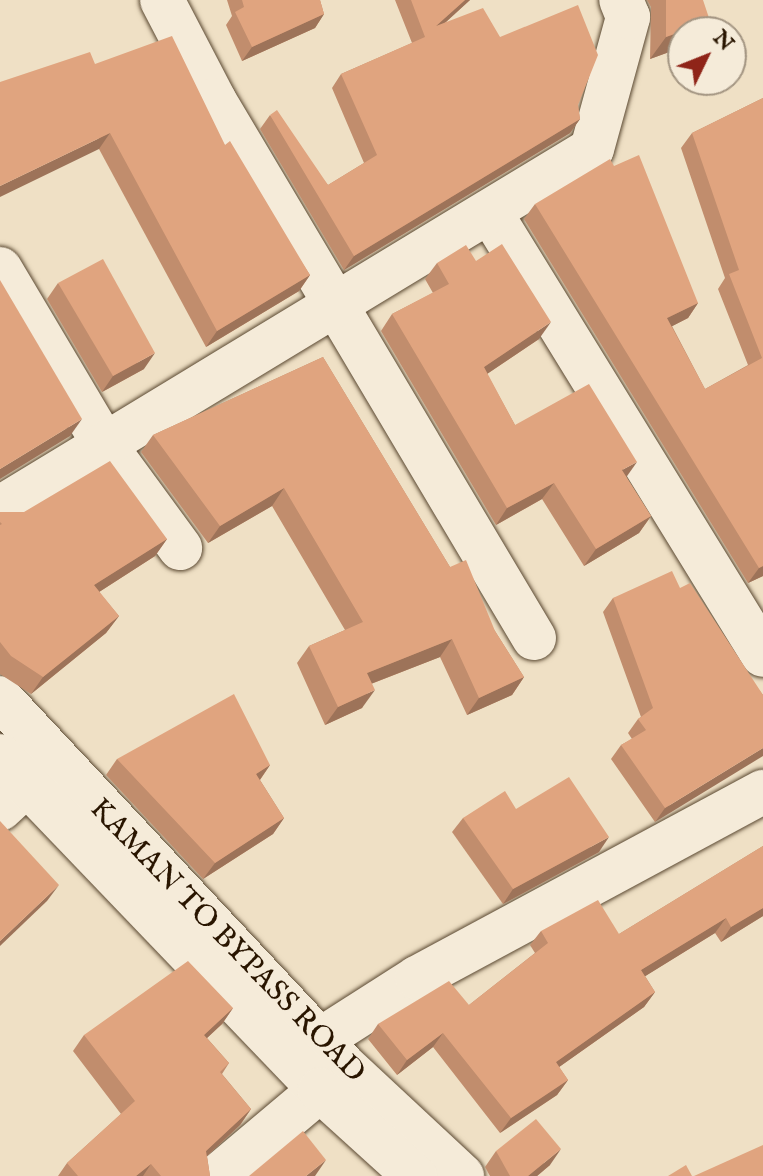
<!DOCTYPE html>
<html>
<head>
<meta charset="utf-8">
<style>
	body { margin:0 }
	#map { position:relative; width:763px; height:1176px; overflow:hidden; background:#efe0c5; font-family:"IM FELL English",serif }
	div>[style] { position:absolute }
	.roads { filter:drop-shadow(0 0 2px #5a4831) drop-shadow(0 0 2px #5a4831) }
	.street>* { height:44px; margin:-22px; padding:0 22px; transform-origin:22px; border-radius:22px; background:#f5ebd9 }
	.secondary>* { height:44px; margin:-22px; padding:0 22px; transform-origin:22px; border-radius:22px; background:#f5ebd9 }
	.wall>* { inset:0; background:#c18d6d }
	.shaded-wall>* { inset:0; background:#9d7359 }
	.building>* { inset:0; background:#e0a47f }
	span { translate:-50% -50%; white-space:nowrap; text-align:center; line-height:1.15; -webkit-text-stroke:6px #f5ebd9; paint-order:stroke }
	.street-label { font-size:30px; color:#291500 }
	.north { position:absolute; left:667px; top:16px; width:80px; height:80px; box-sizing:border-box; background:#f5ebd9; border:2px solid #a39582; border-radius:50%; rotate:47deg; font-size:22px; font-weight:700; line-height:32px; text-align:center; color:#291500 }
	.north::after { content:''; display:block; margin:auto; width:28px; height:36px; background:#8f2418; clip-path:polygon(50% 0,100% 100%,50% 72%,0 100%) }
</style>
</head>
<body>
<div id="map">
	<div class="roads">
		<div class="street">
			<div style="left:162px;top:0;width:113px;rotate:62.5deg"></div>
			<div style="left:214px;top:100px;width:626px;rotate:59.26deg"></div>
			<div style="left:490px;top:212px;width:520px;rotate:58.36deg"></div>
			<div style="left:0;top:269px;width:204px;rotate:59.3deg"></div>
			<div style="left:104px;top:444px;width:129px;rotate:53.8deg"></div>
			<div style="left:0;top:508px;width:692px;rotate:-31.23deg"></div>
			<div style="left:592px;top:149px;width:137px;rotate:-74.7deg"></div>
			<div style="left:628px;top:17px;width:18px;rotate:-112deg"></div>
			<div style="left:0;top:809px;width:74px;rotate:-42.8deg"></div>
			<div style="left:320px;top:1040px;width:115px;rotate:-32.6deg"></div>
			<div style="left:417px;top:978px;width:393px;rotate:-28.3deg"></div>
			<div style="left:218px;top:1176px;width:133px;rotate:-40.1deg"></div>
		</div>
		<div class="secondary">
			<div style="left:0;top:698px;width:502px;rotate:46.94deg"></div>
			<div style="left:343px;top:1065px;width:163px;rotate:43deg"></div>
			<div style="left:0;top:756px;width:463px;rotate:46.2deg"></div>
			<div style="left:320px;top:1090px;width:128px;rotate:42.2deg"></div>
		</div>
	</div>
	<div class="wall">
		<div style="clip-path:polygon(227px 0,320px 0,324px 14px,315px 28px,242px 61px,226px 25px,232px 16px)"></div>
		<div style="clip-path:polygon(395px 0,470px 0,445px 23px,500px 37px,578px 105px,580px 119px,570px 133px,344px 270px,260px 129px,270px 115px,328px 185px,364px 163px,332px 88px,341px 74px,412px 43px)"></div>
		<div style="clip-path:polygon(647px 0,703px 0,683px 32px,683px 47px,650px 59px,651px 7px)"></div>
		<div style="clip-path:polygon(95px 64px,225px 145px,310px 275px,299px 291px,206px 347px,99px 149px)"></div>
		<div style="clip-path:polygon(763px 98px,763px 576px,748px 583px,524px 219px,535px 204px,698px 303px,688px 318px,672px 326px,705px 389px,748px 365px,718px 289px,725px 278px,681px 148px,692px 133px)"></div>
		<div style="clip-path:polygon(476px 261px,539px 339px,487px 374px,515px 425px,626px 477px,651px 516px,639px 533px,584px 566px,542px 499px,496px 525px,381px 331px,392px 314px,433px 293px,425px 279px,437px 263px)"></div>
		<div style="clip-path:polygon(58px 283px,144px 369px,102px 392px,47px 299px)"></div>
		<div style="clip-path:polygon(323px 357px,450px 567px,495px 631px,524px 677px,512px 695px,467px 715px,440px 657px,371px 684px,362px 708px,325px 725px,297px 663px,309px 646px,345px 630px,272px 506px,208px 543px,141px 452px,153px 435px)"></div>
		<div style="clip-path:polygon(0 512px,167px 539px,155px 556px,99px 592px,119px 616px,106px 633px,31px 694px,0 674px)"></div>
		<div style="clip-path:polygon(680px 588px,763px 695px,655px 822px,611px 759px,621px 745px,632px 739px,628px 733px,638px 719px,641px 717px,603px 612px,613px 598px)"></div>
		<div style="clip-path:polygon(117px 759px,270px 765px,260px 780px,284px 818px,273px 834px,203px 879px,106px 775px)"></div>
		<div style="clip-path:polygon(516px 809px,599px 852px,503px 904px,452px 832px,463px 818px)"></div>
		<div style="clip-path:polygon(763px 846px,763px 916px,721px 942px,715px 933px,645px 976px,655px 992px,644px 1007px,559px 1067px,568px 1080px,557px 1095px,500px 1133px,433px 1047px,397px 1075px,368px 1039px,378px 1024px,469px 1005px,535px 953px,530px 945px,541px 931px,619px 934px)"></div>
		<div style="clip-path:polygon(233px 1008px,222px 1024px,207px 1038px,229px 1063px,222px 1074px,251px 1109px,240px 1125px,207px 1156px,210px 1176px,58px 1176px,67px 1163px,121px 1114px,73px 1051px,84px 1035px)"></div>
		<div style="clip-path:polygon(496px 1151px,550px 1165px,537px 1176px,490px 1176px,485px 1167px)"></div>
	</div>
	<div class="shaded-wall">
		<div style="clip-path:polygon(465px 0,470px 0,426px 40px,436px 26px)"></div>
		<div style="clip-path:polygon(324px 14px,315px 28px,242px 61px,252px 47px)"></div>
		<div style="clip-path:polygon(710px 21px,703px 32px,683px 32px,683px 47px,650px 59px,666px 37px)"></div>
		<div style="clip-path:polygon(580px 119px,570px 133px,344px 270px,354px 256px)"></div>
		<div style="clip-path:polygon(110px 133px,99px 149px,0 197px,0 186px)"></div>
		<div style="clip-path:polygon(310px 275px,299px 291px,206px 347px,217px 331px)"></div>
		<div style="clip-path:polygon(698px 303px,688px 318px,657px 334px,667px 318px)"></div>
		<div style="clip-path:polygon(551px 322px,539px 339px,472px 384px,484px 367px)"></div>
		<div style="clip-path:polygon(155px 353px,144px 369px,102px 392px,113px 376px)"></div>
		<div style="clip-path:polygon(82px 419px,70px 436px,0 479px,0 469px)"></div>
		<div style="clip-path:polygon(637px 462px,625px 479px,622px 470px)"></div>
		<div style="clip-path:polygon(554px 483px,542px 499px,496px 525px,507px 508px)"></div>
		<div style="clip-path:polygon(284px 488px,272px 506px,208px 543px,220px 526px)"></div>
		<div style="clip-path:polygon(651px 516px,639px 533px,584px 566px,596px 549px)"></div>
		<div style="clip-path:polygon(167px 539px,155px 556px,82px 603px,94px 585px)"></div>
		<div style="clip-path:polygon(763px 566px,763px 576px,748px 583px,759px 568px)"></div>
		<div style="clip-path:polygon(119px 616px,106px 633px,31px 694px,43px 677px)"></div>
		<div style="clip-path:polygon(452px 639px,440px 657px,355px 690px,367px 673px)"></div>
		<div style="clip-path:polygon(524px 677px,512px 695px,467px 715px,479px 698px)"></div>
		<div style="clip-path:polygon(375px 690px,362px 708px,325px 725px,338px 707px)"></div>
		<div style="clip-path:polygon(763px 748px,763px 756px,655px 822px,665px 808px)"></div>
		<div style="clip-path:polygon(270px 765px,259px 781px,256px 774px)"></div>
		<div style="clip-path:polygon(284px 818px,273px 834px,203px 879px,215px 863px)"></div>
		<div style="clip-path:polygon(609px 837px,599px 852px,503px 904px,513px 889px)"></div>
		<div style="clip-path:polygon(59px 885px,47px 901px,0 946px,0 941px)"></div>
		<div style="clip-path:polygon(763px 908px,763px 916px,721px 942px,731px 927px)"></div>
		<div style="clip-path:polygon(726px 918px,715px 933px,631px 985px,641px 970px)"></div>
		<div style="clip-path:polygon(655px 992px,644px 1007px,545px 1077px,556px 1062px)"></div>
		<div style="clip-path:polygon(233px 1008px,222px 1024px,193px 1051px,204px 1035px)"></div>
		<div style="clip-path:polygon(443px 1033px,433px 1047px,397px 1075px,407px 1060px)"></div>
		<div style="clip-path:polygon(568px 1080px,557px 1095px,500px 1133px,511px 1118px)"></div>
		<div style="clip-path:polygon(251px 1109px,240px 1125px,195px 1167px,206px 1151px)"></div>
		<div style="clip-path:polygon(561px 1149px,550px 1165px,537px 1176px,528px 1176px)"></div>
		<div style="clip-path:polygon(326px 1160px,315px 1176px,306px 1176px)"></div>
		<div style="clip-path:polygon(151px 1164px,143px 1176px,136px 1176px)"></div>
	</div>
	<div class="building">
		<div style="clip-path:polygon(242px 0,320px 0,324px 14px,252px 47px,235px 12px,244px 7px)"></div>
		<div style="clip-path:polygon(411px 0,465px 0,436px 26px,483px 8px,500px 37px,578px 5px,598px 55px,578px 105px,580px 119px,354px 256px,270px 115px,277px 110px,328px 185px,377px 155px,341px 74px,425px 37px)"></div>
		<div style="clip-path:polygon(666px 0,703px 0,710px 21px,666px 37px)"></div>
		<div style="clip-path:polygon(172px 36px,225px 145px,230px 141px,310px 275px,217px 331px,110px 133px,0 186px,0 82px,90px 52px,95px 64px)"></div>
		<div style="clip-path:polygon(763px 98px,763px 566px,759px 568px,535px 204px,610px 159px,614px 166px,639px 155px,698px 303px,667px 318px,705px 389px,762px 358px,729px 274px,739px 270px,692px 133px)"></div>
		<div style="clip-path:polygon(502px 244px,551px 322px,484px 367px,515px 425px,589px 384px,637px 462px,622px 470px,651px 516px,596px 549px,554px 483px,507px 508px,392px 314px,449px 284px,437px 263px,466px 245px,476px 261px)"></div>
		<div style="clip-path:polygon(103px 259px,155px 353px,113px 376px,58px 283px)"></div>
		<div style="clip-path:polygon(0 280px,82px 419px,0 469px)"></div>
		<div style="clip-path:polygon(323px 357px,450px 567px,466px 560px,495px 631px,524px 677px,479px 698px,452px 639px,367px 673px,375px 690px,338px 707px,309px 646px,363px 622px,284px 488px,220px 526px,153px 435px)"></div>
		<div style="clip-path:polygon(110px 461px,167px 539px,94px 585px,119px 616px,43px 677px,11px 656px,0 642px,0 525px,2px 524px,0 522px,0 512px,24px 512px)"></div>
		<div style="clip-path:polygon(672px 571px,680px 588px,690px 583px,763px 695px,763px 748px,665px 808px,621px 745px,646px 730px,638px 719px,653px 708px,613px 598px)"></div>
		<div style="clip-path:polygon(234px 694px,270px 765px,256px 774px,284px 818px,215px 863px,117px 759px)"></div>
		<div style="clip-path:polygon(569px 777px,609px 837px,513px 889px,463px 818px,505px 791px,516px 809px)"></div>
		<div style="clip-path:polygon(0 821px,59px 885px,0 941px)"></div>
		<div style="clip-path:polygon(763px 846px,763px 908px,731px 927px,726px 918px,641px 970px,655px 992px,556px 1062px,568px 1080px,511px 1118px,443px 1033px,407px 1060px,378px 1024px,449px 981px,469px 1005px,548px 943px,541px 931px,598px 900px,619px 934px)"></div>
		<div style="clip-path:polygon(188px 961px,233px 1008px,204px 1035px,229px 1063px,220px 1072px,251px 1109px,206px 1151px,210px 1176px,161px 1176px,151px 1164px,136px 1176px,78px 1176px,67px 1163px,135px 1101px,84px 1035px)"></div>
		<div style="clip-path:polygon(536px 1119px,561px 1149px,528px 1176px,510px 1176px,496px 1151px)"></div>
		<div style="clip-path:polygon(303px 1131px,326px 1160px,306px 1176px,249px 1176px)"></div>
		<div style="clip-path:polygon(763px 1145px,763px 1176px,694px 1176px)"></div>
		<div style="clip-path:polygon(686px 1165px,692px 1176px,668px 1176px)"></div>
	</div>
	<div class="street-label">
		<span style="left:227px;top:941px;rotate:46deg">KAMAN TO BYPASS ROAD</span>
	</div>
	<div class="north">N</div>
</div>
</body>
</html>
